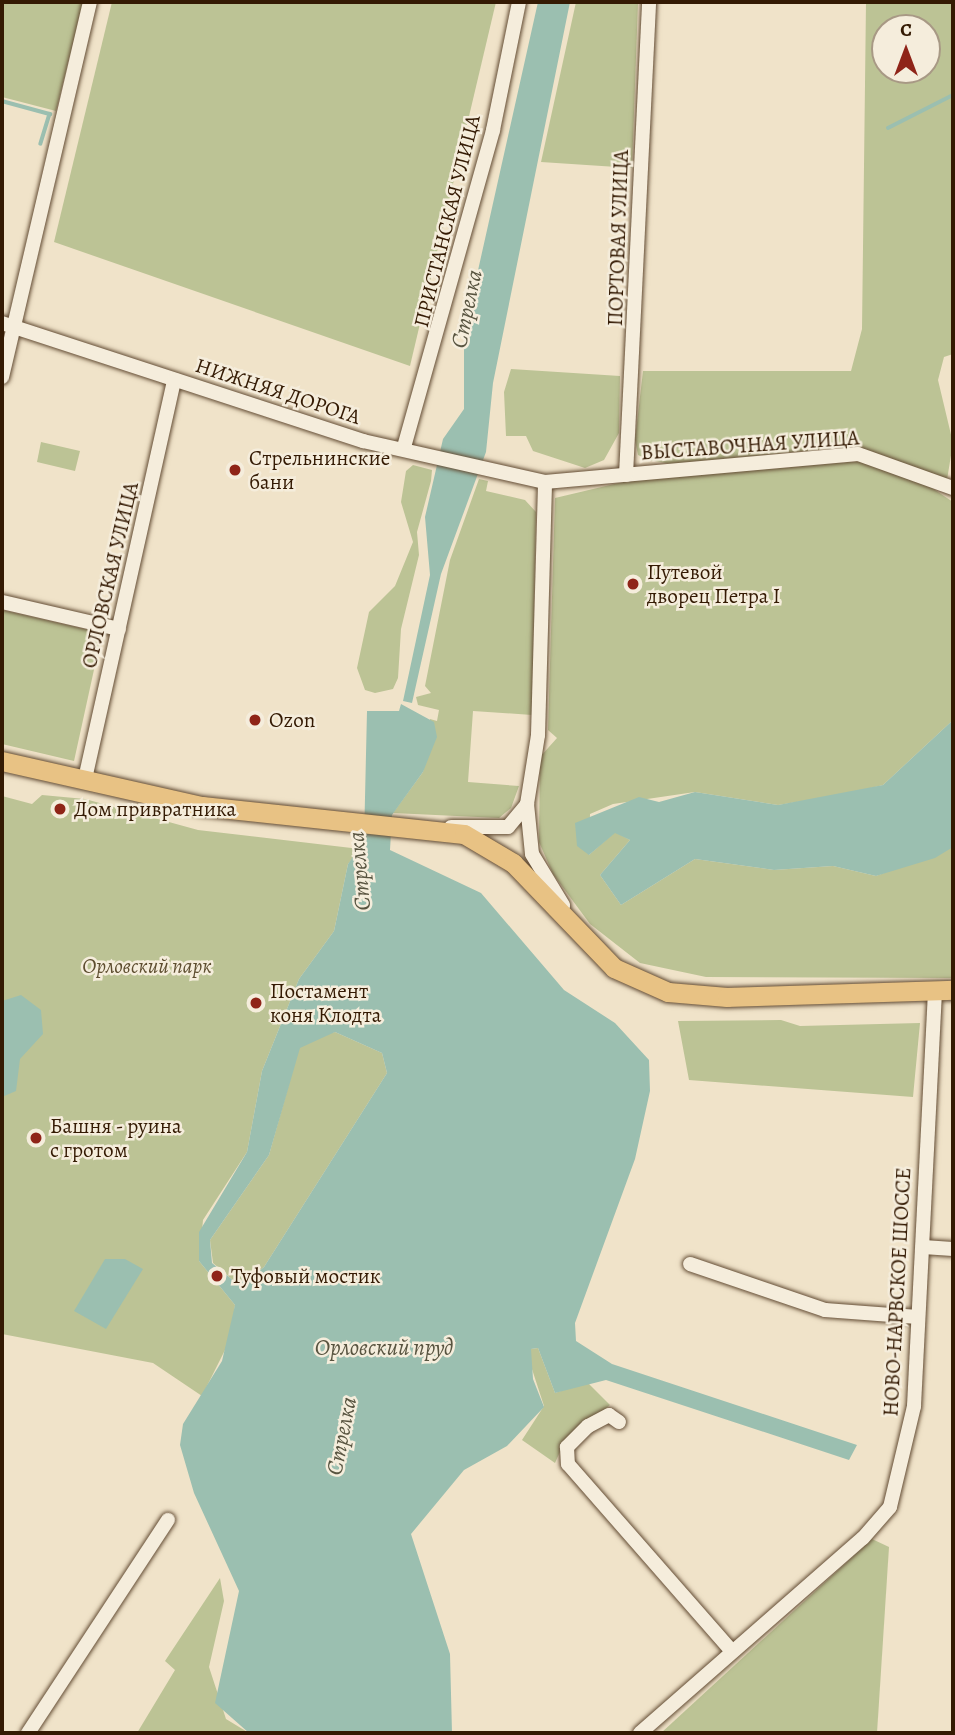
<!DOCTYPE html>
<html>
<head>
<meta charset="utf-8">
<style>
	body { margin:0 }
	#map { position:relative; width:955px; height:1735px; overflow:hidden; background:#f0e3c9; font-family:Alegreya,serif }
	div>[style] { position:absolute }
	.green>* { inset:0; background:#bcc395 }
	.water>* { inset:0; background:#9bbfb0 }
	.stream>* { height:3.5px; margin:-1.75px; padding:0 1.75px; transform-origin:1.75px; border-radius:1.75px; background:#9bbfb0 }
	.roads { filter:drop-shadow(0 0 2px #634c34) drop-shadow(0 0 2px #634c34) }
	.minor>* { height:14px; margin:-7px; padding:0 7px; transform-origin:7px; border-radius:7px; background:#f5eddc }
	.major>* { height:19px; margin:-9.5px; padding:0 9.5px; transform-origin:9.5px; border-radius:9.5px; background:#e8c284 }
	.dots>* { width:19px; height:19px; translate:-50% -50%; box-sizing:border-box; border:4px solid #f5eddc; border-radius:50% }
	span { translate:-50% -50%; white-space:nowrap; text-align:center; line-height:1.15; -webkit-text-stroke:5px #f5eddc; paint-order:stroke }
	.street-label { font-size:21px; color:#341a03 }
	.poi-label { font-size:21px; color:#341a03 }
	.left { translate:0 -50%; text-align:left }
	.park-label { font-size:21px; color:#5d4d2f; font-style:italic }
	.water-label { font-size:23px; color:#585440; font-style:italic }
	.frame { position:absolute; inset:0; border:4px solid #341a03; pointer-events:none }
	.north { position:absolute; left:871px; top:14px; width:70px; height:70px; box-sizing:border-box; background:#f5eddc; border:2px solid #a89985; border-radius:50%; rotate:0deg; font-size:19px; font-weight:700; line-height:28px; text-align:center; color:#341a03 }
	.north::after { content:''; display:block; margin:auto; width:24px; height:32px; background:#8f2418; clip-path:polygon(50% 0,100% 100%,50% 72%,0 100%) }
</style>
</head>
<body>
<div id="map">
	<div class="green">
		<div style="clip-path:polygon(2px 2px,83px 2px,56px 111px,2px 97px)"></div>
		<div style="clip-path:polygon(112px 2px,496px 2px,410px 366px,54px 242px)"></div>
		<div style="clip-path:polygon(576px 2px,638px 2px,632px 168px,541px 162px)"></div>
		<div style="clip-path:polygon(evenodd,866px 2px,953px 2px,953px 354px,944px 357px,938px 380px,953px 443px,947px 480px,855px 446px,671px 464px,649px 460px,638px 455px,635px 440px,643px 371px,851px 371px,862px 329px,866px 2px,885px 28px,927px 28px,927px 70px,885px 70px,885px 28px)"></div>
		<div style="clip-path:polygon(511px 369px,620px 376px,619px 433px,604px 460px,585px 468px,533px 451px,526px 436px,506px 436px,504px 392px)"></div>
		<div style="clip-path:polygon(41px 442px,80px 451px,75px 471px,37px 462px)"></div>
		<div style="clip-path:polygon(860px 461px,917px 478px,953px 502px,953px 720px,883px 785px,847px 794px,778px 805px,695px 792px,613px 804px,590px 814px,589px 855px,615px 832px,630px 840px,600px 875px,621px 905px,695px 859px,774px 870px,833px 866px,876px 876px,953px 847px,953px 978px,706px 977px,640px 963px,590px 924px,553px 874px,539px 842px,540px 757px,557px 738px,548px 730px,555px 498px,627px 481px)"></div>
		<div style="clip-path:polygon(413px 465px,432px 470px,431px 481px,417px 532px,419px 555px,401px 629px,398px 678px,393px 689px,375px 693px,365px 690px,357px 668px,369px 612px,395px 586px,413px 542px,401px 502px,406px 471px)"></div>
		<div style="clip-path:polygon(479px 479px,488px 481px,486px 491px,525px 500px,536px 512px,532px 715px,473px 711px,468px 782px,519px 786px,511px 808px,499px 818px,393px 813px,423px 772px,430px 719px,437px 721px,439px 710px,418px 705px,416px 697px,431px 693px,425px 686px,450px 560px)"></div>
		<div style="clip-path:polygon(2px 610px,102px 633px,74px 761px,2px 744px)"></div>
		<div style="clip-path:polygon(42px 795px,85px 799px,198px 830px,360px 849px,348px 864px,334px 931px,299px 979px,262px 1071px,247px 1152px,203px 1220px,199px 1261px,235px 1305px,231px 1338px,202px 1396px,153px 1363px,2px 1334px,2px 796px,32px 804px)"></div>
		<div style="clip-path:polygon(781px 1020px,800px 1026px,920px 1023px,913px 1097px,689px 1080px,678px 1021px)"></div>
		<div style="clip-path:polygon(335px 1032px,382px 1053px,387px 1073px,264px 1267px,247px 1281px,234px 1281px,213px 1263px,210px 1240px,269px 1155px,299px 1048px,311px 1037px)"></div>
		<div style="clip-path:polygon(538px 1348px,555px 1393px,587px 1382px,610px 1405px,563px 1445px,555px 1463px,522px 1440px,544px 1406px,530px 1363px,531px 1349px)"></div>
		<div style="clip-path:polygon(872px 1539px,889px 1547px,877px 1733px,661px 1733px)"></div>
		<div style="clip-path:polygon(220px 1578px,224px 1601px,209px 1667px,226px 1719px,249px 1733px,137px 1733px,175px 1670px,165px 1661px)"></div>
	</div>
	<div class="water">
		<div style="clip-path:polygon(538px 2px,570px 2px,493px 383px,486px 452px,441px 574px,412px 703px,403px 701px,430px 575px,425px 517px,443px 439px,464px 409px,464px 333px)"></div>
		<div style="clip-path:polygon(evenodd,401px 704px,434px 722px,437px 737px,423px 772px,392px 815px,390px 850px,481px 893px,564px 990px,615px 1023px,649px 1060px,650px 1091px,635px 1159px,575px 1323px,576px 1341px,612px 1364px,857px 1445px,849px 1460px,606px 1380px,555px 1393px,538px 1348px,531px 1349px,533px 1379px,544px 1407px,507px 1446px,464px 1470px,411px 1534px,450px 1654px,452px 1733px,249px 1733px,215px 1703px,239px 1591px,194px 1493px,180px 1445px,183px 1424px,222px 1361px,235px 1305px,199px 1261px,199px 1232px,247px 1152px,262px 1071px,299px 979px,334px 931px,348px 864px,364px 841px,367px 711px,399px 711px,401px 704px,335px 1032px,382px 1053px,387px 1073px,264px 1267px,247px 1281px,234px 1281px,212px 1263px,210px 1240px,269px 1155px,300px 1048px,335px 1032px)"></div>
		<div style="clip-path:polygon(953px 720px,953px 847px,935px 858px,876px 876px,833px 866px,774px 870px,695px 859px,621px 905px,600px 875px,630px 840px,615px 833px,589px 855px,577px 846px,575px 823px,639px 797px,659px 802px,695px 792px,778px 805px,883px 785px)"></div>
		<div style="clip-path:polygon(21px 995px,41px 1010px,43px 1034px,20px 1059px,16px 1091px,2px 1097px,2px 1001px)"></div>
		<div style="clip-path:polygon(105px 1259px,125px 1259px,143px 1269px,106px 1329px,74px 1311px)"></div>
	</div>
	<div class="stream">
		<div style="left:2px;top:101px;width:50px;rotate:15.2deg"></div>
		<div style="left:50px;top:114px;width:31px;rotate:107deg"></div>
		<div style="left:888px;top:128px;width:73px;rotate:-26.9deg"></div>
	</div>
	<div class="roads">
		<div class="minor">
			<div style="left:2px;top:323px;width:380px;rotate:18.1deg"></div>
			<div style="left:363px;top:441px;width:187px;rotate:12.7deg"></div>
			<div style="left:545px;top:482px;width:314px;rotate:-5.1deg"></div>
			<div style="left:858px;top:454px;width:101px;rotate:19.7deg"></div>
			<div style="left:2px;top:377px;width:385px;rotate:-76.8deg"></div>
			<div style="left:404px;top:447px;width:329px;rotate:-74.3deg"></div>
			<div style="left:493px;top:130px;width:131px;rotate:-78.5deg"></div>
			<div style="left:626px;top:475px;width:474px;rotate:-87.2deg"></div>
			<div style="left:2px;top:602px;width:120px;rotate:13deg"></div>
			<div style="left:85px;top:779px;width:409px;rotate:-77.4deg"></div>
			<div style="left:527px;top:804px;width:50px;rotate:84.3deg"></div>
			<div style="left:532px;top:854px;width:60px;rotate:58.7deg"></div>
			<div style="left:451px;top:827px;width:57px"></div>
			<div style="left:508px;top:827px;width:30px;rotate:-50deg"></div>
			<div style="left:527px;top:804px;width:70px;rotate:-80.9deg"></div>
			<div style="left:538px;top:735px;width:253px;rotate:-88.4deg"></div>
			<div style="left:923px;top:1247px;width:30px;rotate:4deg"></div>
			<div style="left:690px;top:1264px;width:143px;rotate:18.8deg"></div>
			<div style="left:825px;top:1310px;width:93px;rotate:4.3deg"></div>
			<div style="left:619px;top:1422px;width:12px;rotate:-145deg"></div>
			<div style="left:609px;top:1415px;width:24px;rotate:152deg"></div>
			<div style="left:588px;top:1426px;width:30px;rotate:135deg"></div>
			<div style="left:567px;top:1447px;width:17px;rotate:87deg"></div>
			<div style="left:568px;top:1464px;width:247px;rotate:48.8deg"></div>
			<div style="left:28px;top:1733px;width:255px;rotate:-56.7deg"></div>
			<div style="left:640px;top:1733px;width:296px;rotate:-41.2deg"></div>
			<div style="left:863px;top:1538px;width:41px;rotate:-48.9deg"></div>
			<div style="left:890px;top:1507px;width:104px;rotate:-76.6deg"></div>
			<div style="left:914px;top:1406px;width:416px;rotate:-87.1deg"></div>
		</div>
		<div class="major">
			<div style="left:2px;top:761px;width:205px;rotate:12.7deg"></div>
			<div style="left:202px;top:806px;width:263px;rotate:6.1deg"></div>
			<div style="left:464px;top:834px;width:57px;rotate:30.6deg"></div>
			<div style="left:513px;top:863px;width:146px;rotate:46.1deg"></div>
			<div style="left:614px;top:968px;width:59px;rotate:24deg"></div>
			<div style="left:668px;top:992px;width:59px;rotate:4.8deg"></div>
			<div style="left:727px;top:997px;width:226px;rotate:-1.8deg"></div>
		</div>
	</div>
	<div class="dots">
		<div style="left:235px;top:470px;background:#8f2418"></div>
		<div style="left:633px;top:584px;background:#8f2418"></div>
		<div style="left:255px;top:720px;background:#8f2418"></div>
		<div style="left:60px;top:809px;background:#8f2418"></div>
		<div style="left:256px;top:1003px;background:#8f2418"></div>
		<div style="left:36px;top:1138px;background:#8f2418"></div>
		<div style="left:217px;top:1276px;background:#8f2418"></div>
	</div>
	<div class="street-label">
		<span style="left:447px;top:221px;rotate:-76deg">ПРИСТАНСКАЯ УЛИЦА</span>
		<span style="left:618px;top:238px;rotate:-88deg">ПОРТОВАЯ УЛИЦА</span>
		<span style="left:278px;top:391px;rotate:18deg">НИЖНЯЯ ДОРОГА</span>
		<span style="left:750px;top:445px;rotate:-4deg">ВЫСТАВОЧНАЯ УЛИЦА</span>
		<span style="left:110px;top:575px;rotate:-77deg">ОРЛОВСКАЯ УЛИЦА</span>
		<span style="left:897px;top:1292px;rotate:-87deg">НОВО-НАРВСКОЕ ШОССЕ</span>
	</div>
	<div class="poi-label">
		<span class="left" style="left:249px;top:470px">Стрельнинские<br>бани</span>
		<span class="left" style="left:647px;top:584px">Путевой<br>дворец Петра I</span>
		<span class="left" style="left:269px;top:720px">Ozon</span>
		<span class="left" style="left:74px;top:809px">Дом привратника</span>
		<span class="left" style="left:270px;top:1003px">Постамент<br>коня Клодта</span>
		<span class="left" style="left:50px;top:1138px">Башня - руина<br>с гротом</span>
		<span class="left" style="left:231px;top:1276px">Туфовый мостик</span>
	</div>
	<div class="park-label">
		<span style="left:147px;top:966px">Орловский парк</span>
	</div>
	<div class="water-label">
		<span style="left:467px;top:309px;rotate:-78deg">Стрелка</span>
		<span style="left:360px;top:871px;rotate:-95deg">Стрелка</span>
		<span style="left:384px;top:1348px">Орловский пруд</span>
		<span style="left:342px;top:1436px;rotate:-79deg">Стрелка</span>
	</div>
	<div class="frame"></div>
	<div class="north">С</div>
</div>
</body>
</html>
